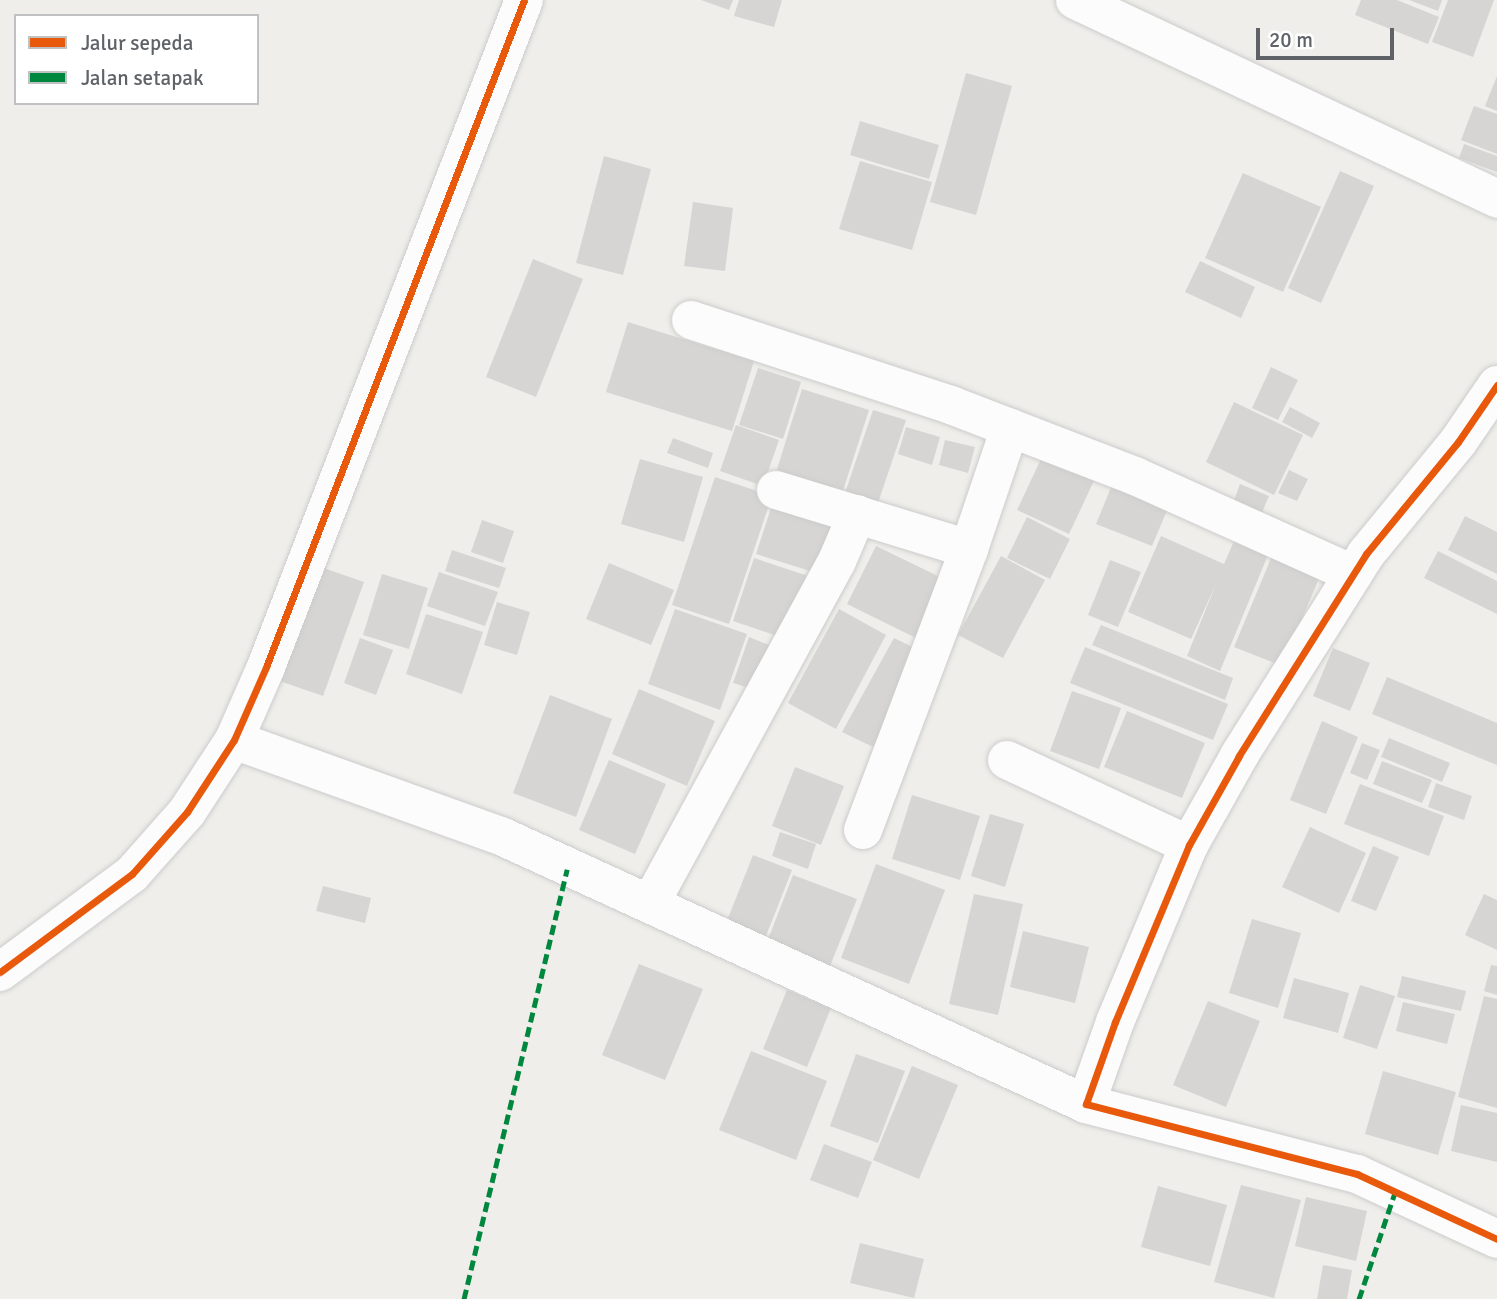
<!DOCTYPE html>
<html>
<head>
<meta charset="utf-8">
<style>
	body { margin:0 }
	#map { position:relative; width:1497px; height:1299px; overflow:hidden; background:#efeeea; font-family:Signika,sans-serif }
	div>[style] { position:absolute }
	.building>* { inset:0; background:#d6d5d3 }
	.roads { filter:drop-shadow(0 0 2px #cbcccc) drop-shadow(0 0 2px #cbcccc) }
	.minor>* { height:38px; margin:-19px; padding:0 19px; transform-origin:19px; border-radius:19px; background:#fdfcfc }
	.quiet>* { height:5px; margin-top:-2.5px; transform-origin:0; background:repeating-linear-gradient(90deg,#00873e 0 10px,transparent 0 15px) }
	.cycleway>* { height:7px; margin:-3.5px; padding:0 3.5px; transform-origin:3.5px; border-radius:3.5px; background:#e8590c }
	span { translate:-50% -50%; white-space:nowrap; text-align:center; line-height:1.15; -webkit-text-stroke:6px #fff; paint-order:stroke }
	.legend { position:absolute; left:14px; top:14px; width:245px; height:91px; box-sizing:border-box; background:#fff; border:2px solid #bfc1c3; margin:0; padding:9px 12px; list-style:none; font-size:21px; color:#5f6368 }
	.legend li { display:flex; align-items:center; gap:14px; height:35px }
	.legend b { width:35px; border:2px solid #bfc1c3 }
	.scale { position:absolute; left:1256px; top:28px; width:138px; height:32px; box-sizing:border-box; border:4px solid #5f6368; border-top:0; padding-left:9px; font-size:21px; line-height:24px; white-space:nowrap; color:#5f6368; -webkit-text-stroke:5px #fff; paint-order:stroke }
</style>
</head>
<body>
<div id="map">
	<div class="building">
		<div style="clip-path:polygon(701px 0,733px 0,729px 10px)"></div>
		<div style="clip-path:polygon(739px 0,782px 0,774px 27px,734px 16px)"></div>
		<div style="clip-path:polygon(1361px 0,1397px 0,1439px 17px,1428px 44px,1355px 15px)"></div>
		<div style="clip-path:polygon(1409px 0,1442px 0,1438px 11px)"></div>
		<div style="clip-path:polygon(1448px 0,1494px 0,1473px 57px,1432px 42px)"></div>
		<div style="clip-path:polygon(966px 73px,1012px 86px,976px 215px,930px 202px)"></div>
		<div style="clip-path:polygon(1497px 76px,1497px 111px,1485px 106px)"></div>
		<div style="clip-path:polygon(1474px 106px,1497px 114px,1497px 154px,1461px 140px)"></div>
		<div style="clip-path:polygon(860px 121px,939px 145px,929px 179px,850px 155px)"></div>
		<div style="clip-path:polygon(1464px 144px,1497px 156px,1497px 172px,1459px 158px)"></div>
		<div style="clip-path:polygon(604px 156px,651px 169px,623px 275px,576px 263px)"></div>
		<div style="clip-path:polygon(860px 161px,932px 182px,912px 250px,839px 229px)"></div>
		<div style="clip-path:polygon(1340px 171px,1374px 186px,1321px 303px,1288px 288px)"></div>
		<div style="clip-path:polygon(1243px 173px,1321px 207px,1283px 292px,1205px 258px)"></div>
		<div style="clip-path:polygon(693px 202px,733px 208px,725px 271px,684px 266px)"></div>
		<div style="clip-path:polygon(533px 259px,583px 279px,536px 397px,486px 377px)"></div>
		<div style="clip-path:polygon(1200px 261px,1255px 287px,1241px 318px,1185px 292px)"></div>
		<div style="clip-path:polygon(628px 322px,754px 361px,732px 431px,606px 392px)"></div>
		<div style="clip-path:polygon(1271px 367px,1298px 380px,1278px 420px,1252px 408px)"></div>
		<div style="clip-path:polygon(758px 368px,801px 382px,783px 439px,739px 425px)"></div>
		<div style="clip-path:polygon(802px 389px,869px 410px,839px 503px,773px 482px)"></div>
		<div style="clip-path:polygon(1234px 402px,1303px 435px,1274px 495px,1206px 462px)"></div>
		<div style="clip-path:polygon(1290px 407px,1320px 423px,1312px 438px,1282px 422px)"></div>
		<div style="clip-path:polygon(873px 410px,906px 420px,878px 503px,845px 493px)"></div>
		<div style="clip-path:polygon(736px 425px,779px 440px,763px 486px,720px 471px)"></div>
		<div style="clip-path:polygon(906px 427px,940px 437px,932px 465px,898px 454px)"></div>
		<div style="clip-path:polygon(673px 438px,713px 453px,708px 468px,667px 453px)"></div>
		<div style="clip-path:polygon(945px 440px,975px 447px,968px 473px,939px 465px)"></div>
		<div style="clip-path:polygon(1047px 446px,1099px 470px,1069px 534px,1017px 510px)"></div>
		<div style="clip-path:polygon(640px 459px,703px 477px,684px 542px,621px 524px)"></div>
		<div style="clip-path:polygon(1289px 470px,1308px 479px,1297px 501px,1278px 493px)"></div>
		<div style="clip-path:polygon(715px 477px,772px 496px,729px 624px,672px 605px)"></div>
		<div style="clip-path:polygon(1240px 484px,1269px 496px,1260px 517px,1232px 506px)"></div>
		<div style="clip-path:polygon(1112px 485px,1168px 508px,1152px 546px,1096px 524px)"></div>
		<div style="clip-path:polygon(775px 496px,843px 514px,823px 575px,756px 554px)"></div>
		<div style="clip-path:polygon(1465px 516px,1497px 532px,1497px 574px,1448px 550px)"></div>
		<div style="clip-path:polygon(1027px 517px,1070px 539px,1050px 579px,1007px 558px)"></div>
		<div style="clip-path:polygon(482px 520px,514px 531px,503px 563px,471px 552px)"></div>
		<div style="clip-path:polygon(1161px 536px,1224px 564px,1234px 541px,1268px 555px,1220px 671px,1187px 656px,1216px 584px,1191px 639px,1128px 612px)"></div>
		<div style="clip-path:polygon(876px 546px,948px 581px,918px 639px,847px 604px)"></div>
		<div style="clip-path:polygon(452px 550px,506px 568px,499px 588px,445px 571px)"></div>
		<div style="clip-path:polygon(1438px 551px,1497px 581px,1497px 614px,1424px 578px)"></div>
		<div style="clip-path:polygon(1001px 556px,1045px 580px,1003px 658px,958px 635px)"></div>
		<div style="clip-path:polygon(1272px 556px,1320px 576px,1282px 666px,1234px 647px)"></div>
		<div style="clip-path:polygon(754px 558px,811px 577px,789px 640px,733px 621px)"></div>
		<div style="clip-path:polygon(1110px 560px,1141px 572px,1118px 627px,1088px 615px)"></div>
		<div style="clip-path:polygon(609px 563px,674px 590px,651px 645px,586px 619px)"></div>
		<div style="clip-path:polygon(315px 565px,364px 582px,323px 696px,274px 679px)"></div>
		<div style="clip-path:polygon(439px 572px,498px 592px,485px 626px,427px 606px)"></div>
		<div style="clip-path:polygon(382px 574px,428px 588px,409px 649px,363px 635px)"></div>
		<div style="clip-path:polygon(497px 602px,530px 612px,517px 655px,484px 645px)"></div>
		<div style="clip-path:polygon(675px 609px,747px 634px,720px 710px,648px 684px)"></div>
		<div style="clip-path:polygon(839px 609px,886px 635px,836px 729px,788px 703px)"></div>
		<div style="clip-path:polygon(426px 614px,483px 632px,462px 694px,406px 674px)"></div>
		<div style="clip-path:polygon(1101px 625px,1233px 678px,1225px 700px,1092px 645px)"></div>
		<div style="clip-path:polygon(749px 637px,774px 647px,759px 691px,733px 683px)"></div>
		<div style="clip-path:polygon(360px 638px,393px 650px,376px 695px,344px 683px)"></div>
		<div style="clip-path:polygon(894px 638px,921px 651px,873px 747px,842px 732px)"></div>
		<div style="clip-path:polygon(1085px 647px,1228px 704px,1213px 740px,1070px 683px)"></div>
		<div style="clip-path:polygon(1333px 648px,1370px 663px,1350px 711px,1313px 696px)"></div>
		<div style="clip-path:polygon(1387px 677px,1497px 723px,1497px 765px,1372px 714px)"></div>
		<div style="clip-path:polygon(639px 689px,715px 721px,687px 786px,612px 754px)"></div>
		<div style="clip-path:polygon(1072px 691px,1121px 708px,1099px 769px,1050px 751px)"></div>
		<div style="clip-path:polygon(550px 695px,612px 719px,576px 817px,513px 793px)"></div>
		<div style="clip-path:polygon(1127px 711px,1205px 743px,1182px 798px,1104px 767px)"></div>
		<div style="clip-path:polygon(1322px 721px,1358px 737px,1326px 814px,1290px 800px)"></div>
		<div style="clip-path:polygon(1389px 738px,1450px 763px,1442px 782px,1381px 757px)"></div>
		<div style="clip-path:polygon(1362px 743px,1380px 750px,1367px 780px,1350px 773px)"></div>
		<div style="clip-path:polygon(609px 760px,666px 784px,635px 854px,579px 830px)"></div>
		<div style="clip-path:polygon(1382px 761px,1432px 780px,1422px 803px,1373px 784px)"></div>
		<div style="clip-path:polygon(795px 767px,844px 786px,821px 845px,772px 826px)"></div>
		<div style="clip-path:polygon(1436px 783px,1472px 796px,1464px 820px,1428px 807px)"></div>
		<div style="clip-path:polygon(1360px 784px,1444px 816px,1429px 856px,1344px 824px)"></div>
		<div style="clip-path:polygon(912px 795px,980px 816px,960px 880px,892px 859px)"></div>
		<div style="clip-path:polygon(990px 814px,1024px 824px,1005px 887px,971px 876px)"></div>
		<div style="clip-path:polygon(1310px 827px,1366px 853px,1339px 913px,1282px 887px)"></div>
		<div style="clip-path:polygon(780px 832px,816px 844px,808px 869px,772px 856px)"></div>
		<div style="clip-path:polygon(1373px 846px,1399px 857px,1376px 911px,1351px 901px)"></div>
		<div style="clip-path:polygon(753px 855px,792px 870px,762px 946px,723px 931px)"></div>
		<div style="clip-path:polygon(876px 864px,945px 890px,909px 984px,841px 958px)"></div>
		<div style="clip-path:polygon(793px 875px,857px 899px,830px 966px,767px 942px)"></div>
		<div style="clip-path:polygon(323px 886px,371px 898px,365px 923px,316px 911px)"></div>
		<div style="clip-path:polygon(974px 894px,1023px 904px,998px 1015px,949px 1004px)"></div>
		<div style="clip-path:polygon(1484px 894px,1497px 900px,1497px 950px,1465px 935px)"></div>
		<div style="clip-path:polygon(1252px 919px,1301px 933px,1278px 1008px,1229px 993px)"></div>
		<div style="clip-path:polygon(1023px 931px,1089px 947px,1075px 1003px,1010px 987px)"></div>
		<div style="clip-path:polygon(639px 964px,703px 989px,665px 1080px,602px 1055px)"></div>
		<div style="clip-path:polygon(1491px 965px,1497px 966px,1497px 995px,1484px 991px)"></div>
		<div style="clip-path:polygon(1402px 976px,1466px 991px,1461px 1011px,1397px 997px)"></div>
		<div style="clip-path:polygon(1294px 978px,1349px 993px,1338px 1033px,1283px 1018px)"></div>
		<div style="clip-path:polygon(1360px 985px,1395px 996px,1377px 1049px,1343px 1038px)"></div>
		<div style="clip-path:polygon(787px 990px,831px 1008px,807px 1067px,763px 1049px)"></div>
		<div style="clip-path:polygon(1484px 996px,1497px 999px,1497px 1108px,1458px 1097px)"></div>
		<div style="clip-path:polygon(1208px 1001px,1260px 1021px,1226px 1107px,1173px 1085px)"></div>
		<div style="clip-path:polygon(1403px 1002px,1455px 1014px,1447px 1044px,1396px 1031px)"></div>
		<div style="clip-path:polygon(751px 1051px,827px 1081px,796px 1160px,719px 1130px)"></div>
		<div style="clip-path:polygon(856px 1054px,905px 1071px,878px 1143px,830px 1126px)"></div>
		<div style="clip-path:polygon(912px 1066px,958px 1085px,919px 1179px,873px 1160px)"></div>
		<div style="clip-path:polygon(1383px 1071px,1456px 1092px,1438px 1155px,1365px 1134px)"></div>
		<div style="clip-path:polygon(1461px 1105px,1497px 1113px,1497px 1162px,1451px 1151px)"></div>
		<div style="clip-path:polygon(824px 1144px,872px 1162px,858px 1198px,810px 1180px)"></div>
		<div style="clip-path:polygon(1241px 1185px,1301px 1200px,1274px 1298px,1214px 1282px)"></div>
		<div style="clip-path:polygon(1158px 1186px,1227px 1205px,1210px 1266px,1141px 1247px)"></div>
		<div style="clip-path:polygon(1306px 1197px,1367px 1211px,1356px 1261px,1295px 1246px)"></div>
		<div style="clip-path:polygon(860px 1243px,924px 1259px,914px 1298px,850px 1283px)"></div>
		<div style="clip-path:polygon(1323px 1265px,1352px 1270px,1347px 1299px,1317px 1299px)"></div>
	</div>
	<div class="roads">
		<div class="minor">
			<div style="left:1075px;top:0;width:467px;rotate:25.2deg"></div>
			<div style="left:691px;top:320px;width:274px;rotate:18.1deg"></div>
			<div style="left:951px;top:405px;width:197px;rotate:21.1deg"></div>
			<div style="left:1135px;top:476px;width:239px;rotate:24.2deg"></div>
			<div style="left:1497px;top:385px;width:69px;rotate:124.4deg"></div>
			<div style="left:1458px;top:442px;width:145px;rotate:129.4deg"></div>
			<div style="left:1366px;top:554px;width:239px;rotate:122.2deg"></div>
			<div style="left:1239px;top:756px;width:102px;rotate:119.3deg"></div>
			<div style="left:1189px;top:845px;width:192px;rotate:112.7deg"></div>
			<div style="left:1115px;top:1022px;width:87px;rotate:109.5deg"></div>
			<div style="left:1086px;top:1104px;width:280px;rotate:14.5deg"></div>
			<div style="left:1357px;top:1174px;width:154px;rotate:24.9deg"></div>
			<div style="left:776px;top:490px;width:202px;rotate:17deg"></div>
			<div style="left:234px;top:740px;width:284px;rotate:19.8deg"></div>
			<div style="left:501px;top:836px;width:643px;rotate:24.61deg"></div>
			<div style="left:1007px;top:760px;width:201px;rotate:25deg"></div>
			<div style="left:863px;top:830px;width:300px;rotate:-69.3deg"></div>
			<div style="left:969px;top:549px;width:128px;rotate:-71.3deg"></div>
			<div style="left:650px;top:904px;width:391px;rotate:-61.4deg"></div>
			<div style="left:837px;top:561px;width:51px;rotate:-66.9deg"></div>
			<div style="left:0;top:972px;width:164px;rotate:-36.6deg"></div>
			<div style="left:132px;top:874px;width:83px;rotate:-48.4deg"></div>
			<div style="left:187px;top:812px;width:86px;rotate:-56.9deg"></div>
			<div style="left:234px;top:740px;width:80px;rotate:-66.3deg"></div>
			<div style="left:266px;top:667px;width:715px;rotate:-68.85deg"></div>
		</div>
	</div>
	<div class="quiet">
		<div style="left:464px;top:1299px;width:442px;rotate:-76.5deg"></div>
		<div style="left:1359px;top:1299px;width:115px;rotate:-71.3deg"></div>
	</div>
	<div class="cycleway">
		<div style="left:1497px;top:385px;width:69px;rotate:124.4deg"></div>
		<div style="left:1458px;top:442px;width:145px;rotate:129.4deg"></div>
		<div style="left:1366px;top:554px;width:239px;rotate:122.2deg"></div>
		<div style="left:1239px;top:756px;width:102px;rotate:119.3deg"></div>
		<div style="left:1189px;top:845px;width:192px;rotate:112.7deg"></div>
		<div style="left:1115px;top:1022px;width:87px;rotate:109.5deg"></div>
		<div style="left:1086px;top:1104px;width:280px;rotate:14.5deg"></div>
		<div style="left:1357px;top:1174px;width:154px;rotate:24.9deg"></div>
		<div style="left:0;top:972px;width:164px;rotate:-36.6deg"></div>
		<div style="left:132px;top:874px;width:83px;rotate:-48.4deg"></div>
		<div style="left:187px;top:812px;width:86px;rotate:-56.9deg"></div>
		<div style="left:234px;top:740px;width:80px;rotate:-66.3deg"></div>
		<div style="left:266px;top:667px;width:715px;rotate:-68.85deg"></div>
	</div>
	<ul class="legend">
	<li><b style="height:9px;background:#e8590c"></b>Jalur sepeda</li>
	<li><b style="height:9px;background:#00873e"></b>Jalan setapak</li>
	</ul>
	<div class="scale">20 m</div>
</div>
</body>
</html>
